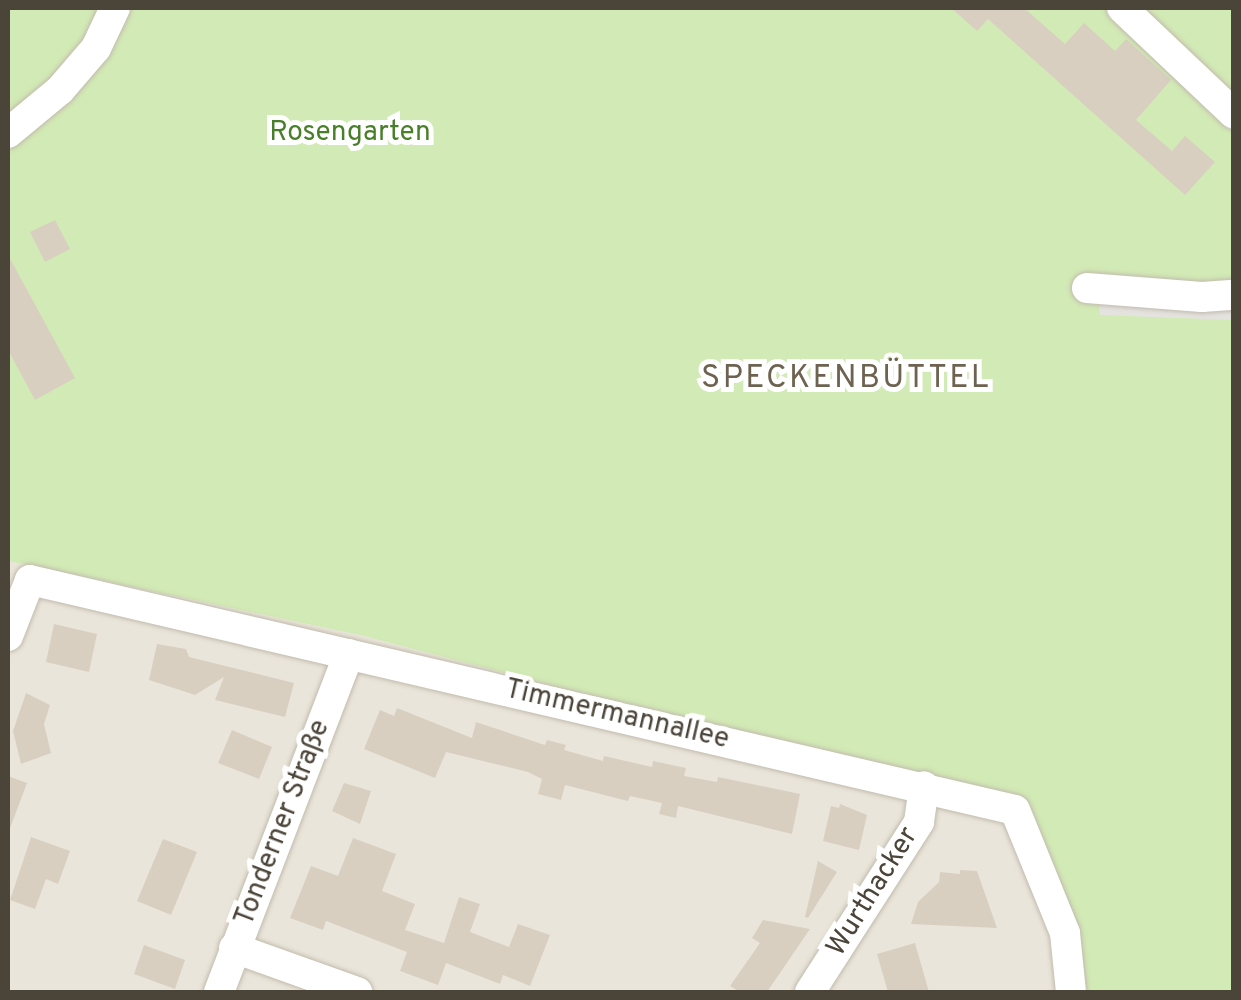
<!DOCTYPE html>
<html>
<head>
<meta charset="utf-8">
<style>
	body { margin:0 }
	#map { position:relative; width:1241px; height:1000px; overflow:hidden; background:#f6f3ec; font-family:Overpass,sans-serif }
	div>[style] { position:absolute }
	.residential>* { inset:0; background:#eae5da }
	.green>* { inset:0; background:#d2eab5 }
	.parking>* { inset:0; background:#e5e3e0 }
	.building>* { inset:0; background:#d8cfc1 }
	.roads { filter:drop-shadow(0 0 2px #c2bbae) drop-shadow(0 0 2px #c2bbae) }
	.minor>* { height:30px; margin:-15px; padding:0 15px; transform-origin:15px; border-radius:15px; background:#fff }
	span { translate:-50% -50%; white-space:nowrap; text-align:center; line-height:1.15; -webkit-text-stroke:10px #fff; paint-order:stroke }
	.park-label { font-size:28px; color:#4a7f2a }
	.street-label { font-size:28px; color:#4b4439 }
	.quarter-label { font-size:32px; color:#6e6250; letter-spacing:2.5px }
	.frame { position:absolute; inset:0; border:10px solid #4b4439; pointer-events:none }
</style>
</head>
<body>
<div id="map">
	<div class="residential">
		<div style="clip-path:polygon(8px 561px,364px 636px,1018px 808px,1075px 992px,8px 992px)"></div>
	</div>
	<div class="green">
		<div style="clip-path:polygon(8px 8px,1233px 8px,1233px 992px,1075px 992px,1017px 808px,364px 636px,8px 561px)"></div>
	</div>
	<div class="parking">
		<div style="clip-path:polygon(1098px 294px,1233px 301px,1233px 320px,1100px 315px)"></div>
	</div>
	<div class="building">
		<div style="clip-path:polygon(951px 8px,1024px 8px,1065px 44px,1084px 23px,1115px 51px,1126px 39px,1171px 80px,1136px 120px,1172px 151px,1185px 136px,1215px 162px,1185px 195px,988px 19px,977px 31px)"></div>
		<div style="clip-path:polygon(55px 220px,70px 249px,45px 262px,30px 232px)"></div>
		<div style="clip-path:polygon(8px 255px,75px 378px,35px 400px,8px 350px)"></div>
		<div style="clip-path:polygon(54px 624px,97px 634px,89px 672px,46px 662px)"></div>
		<div style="clip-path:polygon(157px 644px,186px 649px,189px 657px,294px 683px,285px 717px,215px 700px,224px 677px,195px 695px,149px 680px)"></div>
		<div style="clip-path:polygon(26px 693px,50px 705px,44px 724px,51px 753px,21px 764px,13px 731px)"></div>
		<div style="clip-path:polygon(397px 708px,472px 738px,476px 722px,545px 745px,547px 740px,566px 745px,564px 750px,603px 761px,604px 756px,652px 767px,653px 761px,686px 768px,684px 776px,717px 782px,718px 777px,800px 794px,792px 834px,678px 806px,676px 818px,659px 814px,662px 803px,630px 796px,628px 801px,565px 785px,561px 800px,538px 794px,542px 779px,528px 772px,446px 752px,435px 778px,364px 749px,380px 710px,394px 716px)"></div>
		<div style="clip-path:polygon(232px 730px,272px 747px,259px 779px,218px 763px)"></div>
		<div style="clip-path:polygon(8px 776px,27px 783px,9px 831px,8px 831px)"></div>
		<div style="clip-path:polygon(344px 783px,371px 791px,360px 824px,332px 811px)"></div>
		<div style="clip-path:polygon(840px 804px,867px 815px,859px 850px,823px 841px,831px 806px,839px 808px)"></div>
		<div style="clip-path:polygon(31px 837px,70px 851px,58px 884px,46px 879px,35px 909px,10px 900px)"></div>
		<div style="clip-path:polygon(353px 838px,396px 854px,382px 891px,415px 904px,405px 930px,444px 943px,459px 897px,480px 904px,470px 932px,509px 947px,518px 924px,550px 935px,530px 986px,503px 975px,500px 984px,446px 963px,438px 985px,400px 971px,407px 952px,326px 921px,323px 930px,290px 918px,311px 866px,338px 876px)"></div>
		<div style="clip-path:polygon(163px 839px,197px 852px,171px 915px,137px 901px)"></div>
		<div style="clip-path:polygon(818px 861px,837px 872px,808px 918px,805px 917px)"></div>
		<div style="clip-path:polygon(960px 870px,977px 871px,997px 928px,911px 924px,918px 902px,939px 882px,940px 872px,960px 874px)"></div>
		<div style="clip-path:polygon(763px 920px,810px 929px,767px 992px,740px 992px,730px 986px,760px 943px,752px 938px)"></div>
		<div style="clip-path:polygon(915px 943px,929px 992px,888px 992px,877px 954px)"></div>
		<div style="clip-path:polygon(144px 945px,185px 960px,175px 989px,134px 974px)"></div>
	</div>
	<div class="roads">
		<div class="minor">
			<div style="left:1122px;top:8px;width:154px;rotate:43.4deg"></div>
			<div style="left:8px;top:133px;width:67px;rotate:-39.6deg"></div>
			<div style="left:60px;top:90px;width:55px;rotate:-49.4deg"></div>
			<div style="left:96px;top:48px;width:44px;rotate:-64.6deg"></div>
			<div style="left:1087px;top:288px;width:115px;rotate:4.5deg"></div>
			<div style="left:1202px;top:297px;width:32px;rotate:-4deg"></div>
			<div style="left:8px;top:636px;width:60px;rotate:-68.6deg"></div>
			<div style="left:30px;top:580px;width:1011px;rotate:13.14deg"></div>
			<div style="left:1015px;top:810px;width:133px;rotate:67.9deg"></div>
			<div style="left:1065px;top:933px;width:59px;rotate:84.2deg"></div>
			<div style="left:234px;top:948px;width:131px;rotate:19.7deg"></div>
			<div style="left:219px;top:992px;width:362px;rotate:-69deg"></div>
			<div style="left:810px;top:992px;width:202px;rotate:-57.3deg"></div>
			<div style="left:919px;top:822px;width:36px;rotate:-82deg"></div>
		</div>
	</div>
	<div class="park-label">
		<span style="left:350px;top:133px">Rosengarten</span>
	</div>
	<div class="street-label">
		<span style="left:617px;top:715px;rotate:13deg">Timmermannallee</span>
		<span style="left:283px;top:823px;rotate:-69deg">Tonderner Straße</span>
		<span style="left:873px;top:892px;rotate:-58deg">Wurthacker</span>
	</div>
	<div class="quarter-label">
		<span style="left:846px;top:379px">SPECKENBÜTTEL</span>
	</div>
	<div class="frame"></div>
</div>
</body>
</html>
